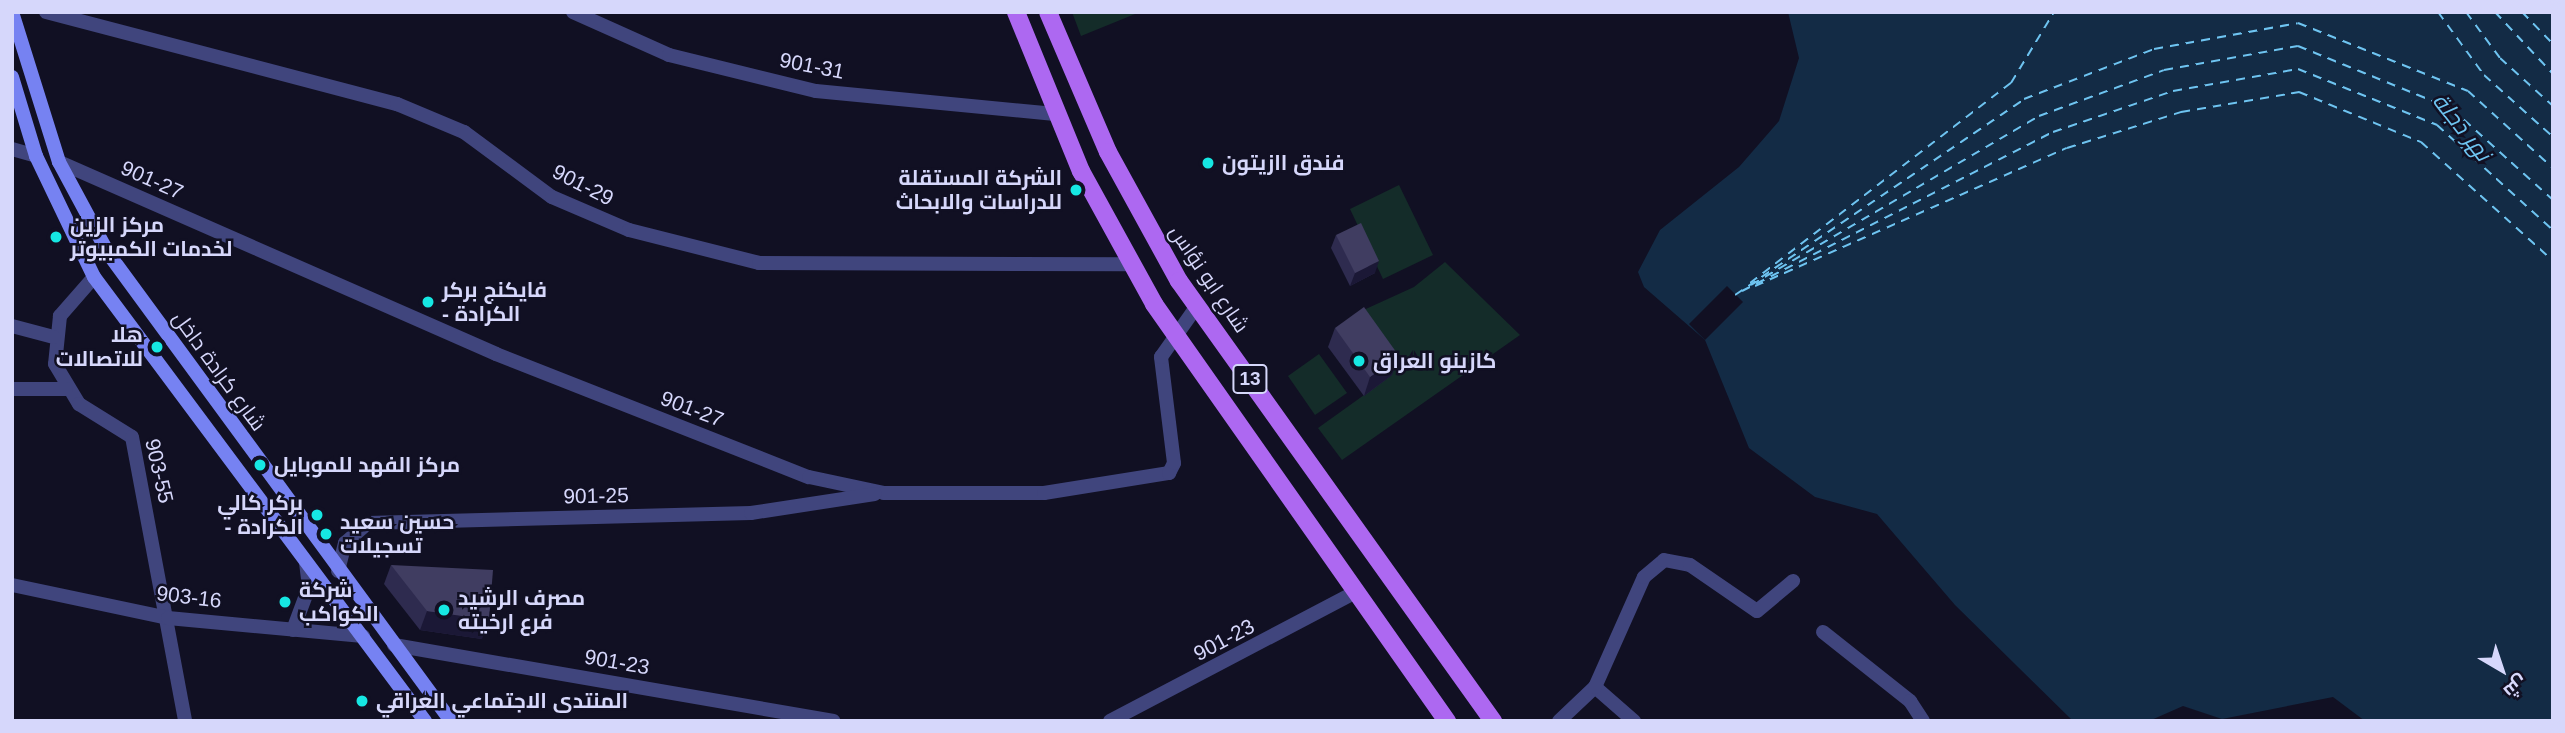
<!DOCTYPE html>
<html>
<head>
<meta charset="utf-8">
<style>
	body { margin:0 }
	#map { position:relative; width:2565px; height:733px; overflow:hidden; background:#111023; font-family:Helvetica,Cairo,sans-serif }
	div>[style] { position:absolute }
	.green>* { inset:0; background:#142c29 }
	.water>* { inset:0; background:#132b45 }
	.pier>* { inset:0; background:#111023 }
	.ferry>* { height:2px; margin-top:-1px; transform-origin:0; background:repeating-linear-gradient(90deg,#6ec4f1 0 9px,transparent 0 16px) }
	.minor>* { height:14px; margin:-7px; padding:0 7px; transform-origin:7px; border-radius:7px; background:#40457d }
	.secondary>* { height:14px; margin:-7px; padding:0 7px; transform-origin:7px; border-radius:7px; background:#7682f2 }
	.primary>* { height:18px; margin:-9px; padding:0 9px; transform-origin:9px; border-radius:9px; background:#ad68f1 }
	.wall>* { inset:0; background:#2e2b4f }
	.shaded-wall>* { inset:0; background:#1b1836 }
	.building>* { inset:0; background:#403d61 }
	.dots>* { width:19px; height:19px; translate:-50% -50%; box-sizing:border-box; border:4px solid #111023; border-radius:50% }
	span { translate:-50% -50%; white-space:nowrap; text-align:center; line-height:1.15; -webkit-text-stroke:5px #111023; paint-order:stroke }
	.shield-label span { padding:2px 5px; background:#111023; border:2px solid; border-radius:5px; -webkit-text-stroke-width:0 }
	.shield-label { font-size:19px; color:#d6d7fb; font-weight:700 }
	.street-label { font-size:21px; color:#d6d7fb }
	.poi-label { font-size:21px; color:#d6d7fb; font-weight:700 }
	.left { translate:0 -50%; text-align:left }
	.right { translate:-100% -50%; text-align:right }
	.water-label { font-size:23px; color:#6ec4f1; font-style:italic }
	.frame { position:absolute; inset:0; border:14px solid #d6d7fb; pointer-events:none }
	.north { position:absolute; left:2467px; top:635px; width:70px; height:70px; -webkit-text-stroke:5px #111023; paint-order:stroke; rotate:141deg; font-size:19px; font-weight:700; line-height:28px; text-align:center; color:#d6d7fb }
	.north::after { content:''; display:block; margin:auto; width:24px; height:32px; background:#d6d7fb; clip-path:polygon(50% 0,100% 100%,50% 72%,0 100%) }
</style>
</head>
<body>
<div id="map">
	<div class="green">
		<div style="clip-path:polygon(1072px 12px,1140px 12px,1081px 36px)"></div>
		<div style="clip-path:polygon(1399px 185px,1433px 255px,1383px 279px,1350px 209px)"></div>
		<div style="clip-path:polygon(1445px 262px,1520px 335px,1342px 460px,1318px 428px,1392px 375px,1357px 313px,1414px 287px)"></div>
		<div style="clip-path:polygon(1319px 354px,1347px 393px,1315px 415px,1288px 376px)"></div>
	</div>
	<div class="water">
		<div style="clip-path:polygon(1788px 12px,2553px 12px,2553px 721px,2365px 721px,2333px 697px,2222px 719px,2183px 706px,2149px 721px,2073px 721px,1955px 605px,1877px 514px,1815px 497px,1749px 448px,1705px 340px,1644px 287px,1638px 272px,1660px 230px,1739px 167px,1779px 121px,1799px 58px)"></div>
	</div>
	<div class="pier">
		<div style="clip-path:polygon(1727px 286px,1743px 302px,1705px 340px,1689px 324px)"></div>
	</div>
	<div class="ferry">
		<div style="left:2438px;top:12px;width:78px;rotate:53.9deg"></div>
		<div style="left:2484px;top:75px;width:93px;rotate:41.9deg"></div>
		<div style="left:2466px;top:12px;width:57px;rotate:53.5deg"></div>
		<div style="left:2500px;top:58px;width:72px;rotate:42.2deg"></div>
		<div style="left:2495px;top:12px;width:85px;rotate:46.9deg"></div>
		<div style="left:2522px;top:12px;width:45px;rotate:45.9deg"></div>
		<div style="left:1750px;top:283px;width:329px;rotate:-37.5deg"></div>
		<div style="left:2011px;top:83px;width:83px;rotate:-58.8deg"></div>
		<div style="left:1751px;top:285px;width:334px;rotate:-30.4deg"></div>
		<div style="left:2039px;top:116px;width:133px;rotate:-20.2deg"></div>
		<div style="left:2164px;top:70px;width:136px;rotate:-10.2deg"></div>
		<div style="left:2298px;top:46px;width:166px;rotate:22.2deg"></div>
		<div style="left:2452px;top:109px;width:136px;rotate:42deg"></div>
		<div style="left:1755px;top:286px;width:341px;rotate:-23.9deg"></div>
		<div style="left:2067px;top:148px;width:120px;rotate:-17.5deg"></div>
		<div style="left:2181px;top:112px;width:120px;rotate:-9.6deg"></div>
		<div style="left:2299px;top:92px;width:132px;rotate:22.3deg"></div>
		<div style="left:2421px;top:142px;width:178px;rotate:42deg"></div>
		<div style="left:1742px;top:291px;width:349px;rotate:-27.1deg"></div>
		<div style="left:2053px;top:132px;width:127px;rotate:-18.9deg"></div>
		<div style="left:2173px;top:91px;width:127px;rotate:-10deg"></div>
		<div style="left:2298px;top:69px;width:150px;rotate:21.9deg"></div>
		<div style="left:2437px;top:125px;width:156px;rotate:42.2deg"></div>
		<div style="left:1735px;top:295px;width:349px;rotate:-34.1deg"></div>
		<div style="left:2024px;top:99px;width:139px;rotate:-21deg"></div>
		<div style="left:2154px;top:49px;width:146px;rotate:-10.2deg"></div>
		<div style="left:2298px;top:23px;width:183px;rotate:21.8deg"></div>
		<div style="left:2468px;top:91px;width:115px;rotate:42.2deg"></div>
	</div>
	<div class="minor">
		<div style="left:46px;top:12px;width:363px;rotate:14.7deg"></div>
		<div style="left:397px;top:104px;width:73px;rotate:22.7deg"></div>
		<div style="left:464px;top:132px;width:109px;rotate:36.5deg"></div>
		<div style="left:552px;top:197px;width:84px;rotate:23.2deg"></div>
		<div style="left:629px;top:230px;width:134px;rotate:14.2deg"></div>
		<div style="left:759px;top:263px;width:371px;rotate:0.2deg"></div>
		<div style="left:573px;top:12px;width:105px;rotate:24.1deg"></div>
		<div style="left:669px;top:55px;width:151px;rotate:13.8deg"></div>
		<div style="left:816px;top:91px;width:240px;rotate:5.5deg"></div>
		<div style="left:12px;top:149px;width:25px;rotate:16deg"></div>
		<div style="left:59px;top:162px;width:477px;rotate:23.7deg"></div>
		<div style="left:496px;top:354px;width:336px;rotate:21.5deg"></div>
		<div style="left:809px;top:477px;width:77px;rotate:12deg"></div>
		<div style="left:884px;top:493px;width:160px"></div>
		<div style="left:1044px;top:493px;width:127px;rotate:-9.1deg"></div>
		<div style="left:1169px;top:473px;width:11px;rotate:-63deg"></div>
		<div style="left:1174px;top:463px;width:107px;rotate:-97deg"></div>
		<div style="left:1161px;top:357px;width:62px;rotate:-54.8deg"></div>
		<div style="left:94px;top:277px;width:52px;rotate:131.1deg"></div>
		<div style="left:60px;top:316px;width:48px;rotate:95.9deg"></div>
		<div style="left:55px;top:364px;width:47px;rotate:59deg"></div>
		<div style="left:79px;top:404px;width:62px;rotate:31.9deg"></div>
		<div style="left:132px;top:437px;width:289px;rotate:79.4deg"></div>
		<div style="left:12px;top:326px;width:43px;rotate:14.7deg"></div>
		<div style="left:12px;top:389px;width:54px"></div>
		<div style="left:338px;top:571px;width:29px;rotate:-76deg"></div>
		<div style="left:345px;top:543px;width:30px;rotate:-41deg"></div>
		<div style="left:368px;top:523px;width:383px;rotate:-1.5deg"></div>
		<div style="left:751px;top:513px;width:125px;rotate:-8.7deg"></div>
		<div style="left:12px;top:585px;width:159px;rotate:11.9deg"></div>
		<div style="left:168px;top:618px;width:196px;rotate:5.3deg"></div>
		<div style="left:293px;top:630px;width:46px;rotate:-69.6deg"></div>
		<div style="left:309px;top:587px;width:25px;rotate:-97deg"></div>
		<div style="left:1823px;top:632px;width:111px;rotate:38.4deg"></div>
		<div style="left:1910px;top:701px;width:24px;rotate:57deg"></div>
		<div style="left:394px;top:645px;width:446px;rotate:9.8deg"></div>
		<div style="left:1595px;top:687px;width:52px;rotate:41.1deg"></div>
		<div style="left:1110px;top:721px;width:278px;rotate:-27.7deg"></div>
		<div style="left:1559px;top:721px;width:50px;rotate:-43.4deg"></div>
		<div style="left:1595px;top:687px;width:120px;rotate:-66deg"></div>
		<div style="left:1644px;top:577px;width:26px;rotate:-40deg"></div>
		<div style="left:1664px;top:560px;width:26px;rotate:11deg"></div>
		<div style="left:1690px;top:565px;width:81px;rotate:34.5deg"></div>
		<div style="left:1757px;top:611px;width:47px;rotate:-39.8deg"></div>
	</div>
	<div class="secondary">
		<div style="left:12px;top:12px;width:157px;rotate:72.6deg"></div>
		<div style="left:59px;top:162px;width:103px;rotate:61.7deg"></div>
		<div style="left:108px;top:253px;width:580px;rotate:53.76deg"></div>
		<div style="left:12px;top:77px;width:83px;rotate:73.1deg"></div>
		<div style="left:36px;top:156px;width:134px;rotate:64.4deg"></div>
		<div style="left:94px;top:277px;width:554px;rotate:53.3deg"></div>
	</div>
	<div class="primary">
		<div style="left:1016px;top:12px;width:172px;rotate:67.8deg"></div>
		<div style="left:1081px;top:171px;width:152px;rotate:61.2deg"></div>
		<div style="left:1154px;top:304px;width:510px;rotate:54.91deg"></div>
		<div style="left:1048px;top:12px;width:152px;rotate:66.8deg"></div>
		<div style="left:1108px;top:152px;width:147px;rotate:61.2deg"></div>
		<div style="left:1179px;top:281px;width:541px;rotate:54.49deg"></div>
	</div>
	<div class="wall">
		<div style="clip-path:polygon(1336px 235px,1375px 273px,1350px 286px,1331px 248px)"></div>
		<div style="clip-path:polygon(1335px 328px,1392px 375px,1364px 396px,1328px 347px)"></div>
		<div style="clip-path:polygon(391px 565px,482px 639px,420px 630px,384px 584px)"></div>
	</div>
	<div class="shaded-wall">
		<div style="clip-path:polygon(1379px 261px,1375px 273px,1350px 286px,1355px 273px)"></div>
		<div style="clip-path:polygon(1399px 356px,1392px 375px,1364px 396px,1370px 377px)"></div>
		<div style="clip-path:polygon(427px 611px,489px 620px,482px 639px,420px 630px)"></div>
	</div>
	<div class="building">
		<div style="clip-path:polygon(1361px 223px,1379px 261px,1355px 273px,1336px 235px)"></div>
		<div style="clip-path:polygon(1364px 307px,1399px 356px,1370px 377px,1335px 328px)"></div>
		<div style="clip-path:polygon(391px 565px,493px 570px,489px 620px,427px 611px)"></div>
	</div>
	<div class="dots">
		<div style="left:1208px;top:163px;background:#16e7e3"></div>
		<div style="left:1076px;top:190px;background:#16e7e3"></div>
		<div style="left:56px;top:237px;background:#16e7e3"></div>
		<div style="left:428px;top:302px;background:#16e7e3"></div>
		<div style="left:157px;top:347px;background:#16e7e3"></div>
		<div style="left:1359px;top:361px;background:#16e7e3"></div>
		<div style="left:260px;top:465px;background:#16e7e3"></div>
		<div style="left:317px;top:515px;background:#16e7e3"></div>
		<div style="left:326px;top:534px;background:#16e7e3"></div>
		<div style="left:285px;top:602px;background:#16e7e3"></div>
		<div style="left:444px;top:610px;background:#16e7e3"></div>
		<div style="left:362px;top:701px;background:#16e7e3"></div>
	</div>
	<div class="shield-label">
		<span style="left:1250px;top:379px">13</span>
	</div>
	<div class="street-label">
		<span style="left:812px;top:66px;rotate:11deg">901-31</span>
		<span style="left:152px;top:180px;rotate:24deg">901-27</span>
		<span style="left:583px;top:185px;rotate:27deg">901-29</span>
		<span style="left:1209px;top:279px;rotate:56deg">شارع ابو نؤاس</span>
		<span style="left:219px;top:371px;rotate:54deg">شارع كرادة داخل</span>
		<span style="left:692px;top:409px;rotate:21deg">901-27</span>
		<span style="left:159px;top:471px;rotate:77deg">903-55</span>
		<span style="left:596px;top:496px;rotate:-1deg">901-25</span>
		<span style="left:189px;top:597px;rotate:7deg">903-16</span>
		<span style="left:1224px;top:640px;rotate:-28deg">901-23</span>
		<span style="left:617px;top:662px;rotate:10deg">901-23</span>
	</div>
	<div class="poi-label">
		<span class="left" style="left:1222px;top:163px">فندق اازيتون</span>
		<span class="right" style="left:1062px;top:190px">الشركة المستقلة<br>للدراسات والابحاث</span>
		<span class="left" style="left:70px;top:237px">مركز الزين<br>لخدمات الكمبيوتر</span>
		<span class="left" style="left:442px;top:302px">فايكنج بركر<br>- الكرادة</span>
		<span class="right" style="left:143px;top:347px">هلا<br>للاتصالات</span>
		<span class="left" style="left:1373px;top:361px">كازينو العراق</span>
		<span class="left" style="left:274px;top:465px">مركز الفهد للموبايل</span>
		<span class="right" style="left:303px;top:515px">بركر كالي<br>- الكرادة</span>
		<span class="left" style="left:340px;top:534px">حسين سعيد<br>تسجيلات</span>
		<span class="left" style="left:299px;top:602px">شركة<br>الكواكب</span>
		<span class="left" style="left:458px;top:610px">مصرف الرشيد<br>فرع ارخيته</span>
		<span class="left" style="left:376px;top:701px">المنتدى الاجتماعي العراقي</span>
	</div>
	<div class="water-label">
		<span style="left:2462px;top:127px;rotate:52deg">نهر دجلة</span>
	</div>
	<div class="frame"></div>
	<div class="north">ش</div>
</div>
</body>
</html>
